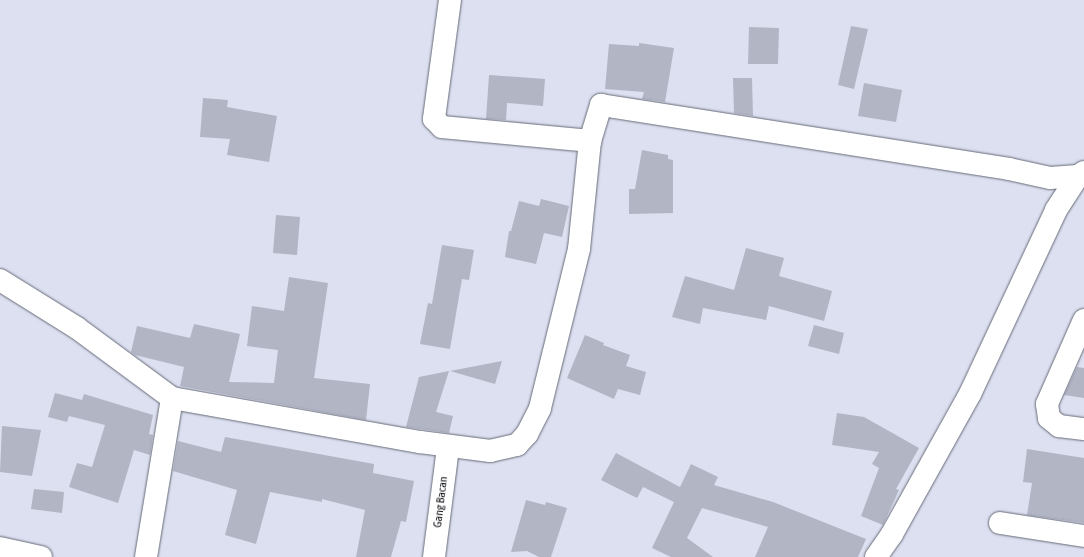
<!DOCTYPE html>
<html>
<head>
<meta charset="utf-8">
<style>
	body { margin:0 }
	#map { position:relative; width:1084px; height:557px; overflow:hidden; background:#dce0f0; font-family:"Asap Condensed",sans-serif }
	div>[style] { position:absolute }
	.building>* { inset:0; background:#b1b5c4 }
	.roads { filter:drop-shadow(0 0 1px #666a78) drop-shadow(0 0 1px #666a78) }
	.minor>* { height:22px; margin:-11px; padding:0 11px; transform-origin:11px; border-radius:11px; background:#fff }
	span { translate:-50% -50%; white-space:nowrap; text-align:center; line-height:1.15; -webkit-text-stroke:3px #fff; paint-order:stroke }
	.street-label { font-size:12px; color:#0e1015 }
</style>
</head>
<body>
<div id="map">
	<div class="building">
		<div style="clip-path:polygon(851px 26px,868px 29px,854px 89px,838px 85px)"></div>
		<div style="clip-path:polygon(749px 27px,779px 28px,778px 64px,748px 64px)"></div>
		<div style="clip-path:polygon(639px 43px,674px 48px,665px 102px,642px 99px,644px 92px,605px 89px,609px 44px,639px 46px)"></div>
		<div style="clip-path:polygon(489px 75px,545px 79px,543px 106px,507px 103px,506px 120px,486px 119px)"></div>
		<div style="clip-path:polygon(733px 78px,752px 78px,753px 116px,734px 113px)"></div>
		<div style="clip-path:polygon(864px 83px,902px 90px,896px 122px,858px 116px)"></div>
		<div style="clip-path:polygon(203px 98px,228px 100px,227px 107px,277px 116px,269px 162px,227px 155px,230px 139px,200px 137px)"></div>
		<div style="clip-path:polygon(642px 150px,668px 155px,668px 159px,673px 160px,673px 213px,629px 214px,629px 189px,635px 189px)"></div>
		<div style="clip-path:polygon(541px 199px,569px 206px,562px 237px,544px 233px,536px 264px,505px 257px,509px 231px,511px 231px,519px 201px,539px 206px)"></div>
		<div style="clip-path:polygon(276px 215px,300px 217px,297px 255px,273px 253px)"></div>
		<div style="clip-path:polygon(442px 245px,474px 250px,469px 280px,462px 279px,450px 349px,420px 344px,428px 303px,432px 304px)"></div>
		<div style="clip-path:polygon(746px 248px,784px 258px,779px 276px,832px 291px,824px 321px,769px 306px,766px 320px,703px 308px,700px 324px,672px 317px,685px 276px,734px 290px)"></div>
		<div style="clip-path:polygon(289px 277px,328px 283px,314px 378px,370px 384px,366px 420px,180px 386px,184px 367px,135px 355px,131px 352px,137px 326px,190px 338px,194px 324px,240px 334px,229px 382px,274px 383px,278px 350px,247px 346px,252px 306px,284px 311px)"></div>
		<div style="clip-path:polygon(814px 325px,844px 333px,839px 354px,808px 346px)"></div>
		<div style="clip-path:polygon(585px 335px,604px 343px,603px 345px,630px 355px,626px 366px,646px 372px,640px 395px,618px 389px,614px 399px,567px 378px)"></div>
		<div style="clip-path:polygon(502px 361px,495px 384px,450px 371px)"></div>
		<div style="clip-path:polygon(1077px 367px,1084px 368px,1084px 398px,1064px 395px)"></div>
		<div style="clip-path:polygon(449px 371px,436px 412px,453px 416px,449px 433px,406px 427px,419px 377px)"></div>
		<div style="clip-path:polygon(55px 393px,82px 400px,84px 394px,153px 415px,149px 434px,153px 435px,150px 455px,134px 450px,118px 503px,69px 487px,77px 463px,92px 467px,105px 425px,69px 416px,67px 422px,48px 417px)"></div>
		<div style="clip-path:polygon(837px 413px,864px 417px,919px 448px,896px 489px,899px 490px,883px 525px,861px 516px,879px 468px,872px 464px,879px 452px,832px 445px)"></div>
		<div style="clip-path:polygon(2px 426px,41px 430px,32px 476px,0 472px)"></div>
		<div style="clip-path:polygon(225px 437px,374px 464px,373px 473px,414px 481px,406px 522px,401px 521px,391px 557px,356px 557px,365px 510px,322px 499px,322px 502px,270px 492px,256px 544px,225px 535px,237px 490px,173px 471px,178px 441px,221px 452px)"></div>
		<div style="clip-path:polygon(1027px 449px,1084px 458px,1084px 523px,1027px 515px,1032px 483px,1023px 482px)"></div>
		<div style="clip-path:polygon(616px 453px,680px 487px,691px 464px,718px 477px,714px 485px,773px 502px,866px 539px,858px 557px,755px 557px,768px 527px,702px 508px,687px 538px,713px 557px,671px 557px,652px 548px,674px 502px,643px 487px,637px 498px,601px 480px)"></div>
		<div style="clip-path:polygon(34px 489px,64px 492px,62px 513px,31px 509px)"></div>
		<div style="clip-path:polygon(526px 500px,545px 505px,546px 502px,567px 508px,551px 557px,539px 557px,527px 551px,511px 552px)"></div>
	</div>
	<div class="roads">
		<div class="minor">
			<div style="left:450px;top:0;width:120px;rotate:97.7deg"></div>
			<div style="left:434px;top:119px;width:11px;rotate:45deg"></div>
			<div style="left:442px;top:127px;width:149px;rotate:5.4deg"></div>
			<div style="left:0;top:280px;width:91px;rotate:31.9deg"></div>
			<div style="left:77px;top:328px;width:118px;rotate:36.4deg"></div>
			<div style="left:172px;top:398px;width:252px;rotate:10.1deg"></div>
			<div style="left:420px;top:442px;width:71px;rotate:7.3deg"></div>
			<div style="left:490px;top:451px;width:28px;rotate:-13deg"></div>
			<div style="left:517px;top:445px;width:15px;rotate:-48deg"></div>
			<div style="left:527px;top:434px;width:29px;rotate:-63deg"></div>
			<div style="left:540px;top:408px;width:164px;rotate:-76.2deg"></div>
			<div style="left:579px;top:249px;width:109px;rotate:-84.2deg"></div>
			<div style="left:590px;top:141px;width:38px;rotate:-73deg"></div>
			<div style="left:601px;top:105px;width:413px;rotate:8.9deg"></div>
			<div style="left:1009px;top:169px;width:42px;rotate:12.4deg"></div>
			<div style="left:1050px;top:178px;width:28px;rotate:-4deg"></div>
			<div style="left:1078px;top:176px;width:7px;rotate:-34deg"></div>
			<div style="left:1084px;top:320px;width:92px;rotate:113.8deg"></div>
			<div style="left:1047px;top:404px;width:14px;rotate:82deg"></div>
			<div style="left:1049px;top:418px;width:13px;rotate:39deg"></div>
			<div style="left:1059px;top:426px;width:25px;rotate:7deg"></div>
			<div style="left:1000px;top:523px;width:85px;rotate:8.8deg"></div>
			<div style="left:0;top:548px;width:42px;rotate:12.4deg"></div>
			<div style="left:146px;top:557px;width:161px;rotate:-80.7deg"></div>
			<div style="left:434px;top:557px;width:111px;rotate:-82.7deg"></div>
			<div style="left:876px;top:557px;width:28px;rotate:-55deg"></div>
			<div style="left:892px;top:534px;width:160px;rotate:-60.9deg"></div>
			<div style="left:970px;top:394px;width:203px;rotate:-64.9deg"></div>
			<div style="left:1056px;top:210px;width:40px;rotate:-57.1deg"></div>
		</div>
	</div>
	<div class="street-label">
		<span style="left:441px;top:502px;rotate:-83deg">Gang Bacan</span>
	</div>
</div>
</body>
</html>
